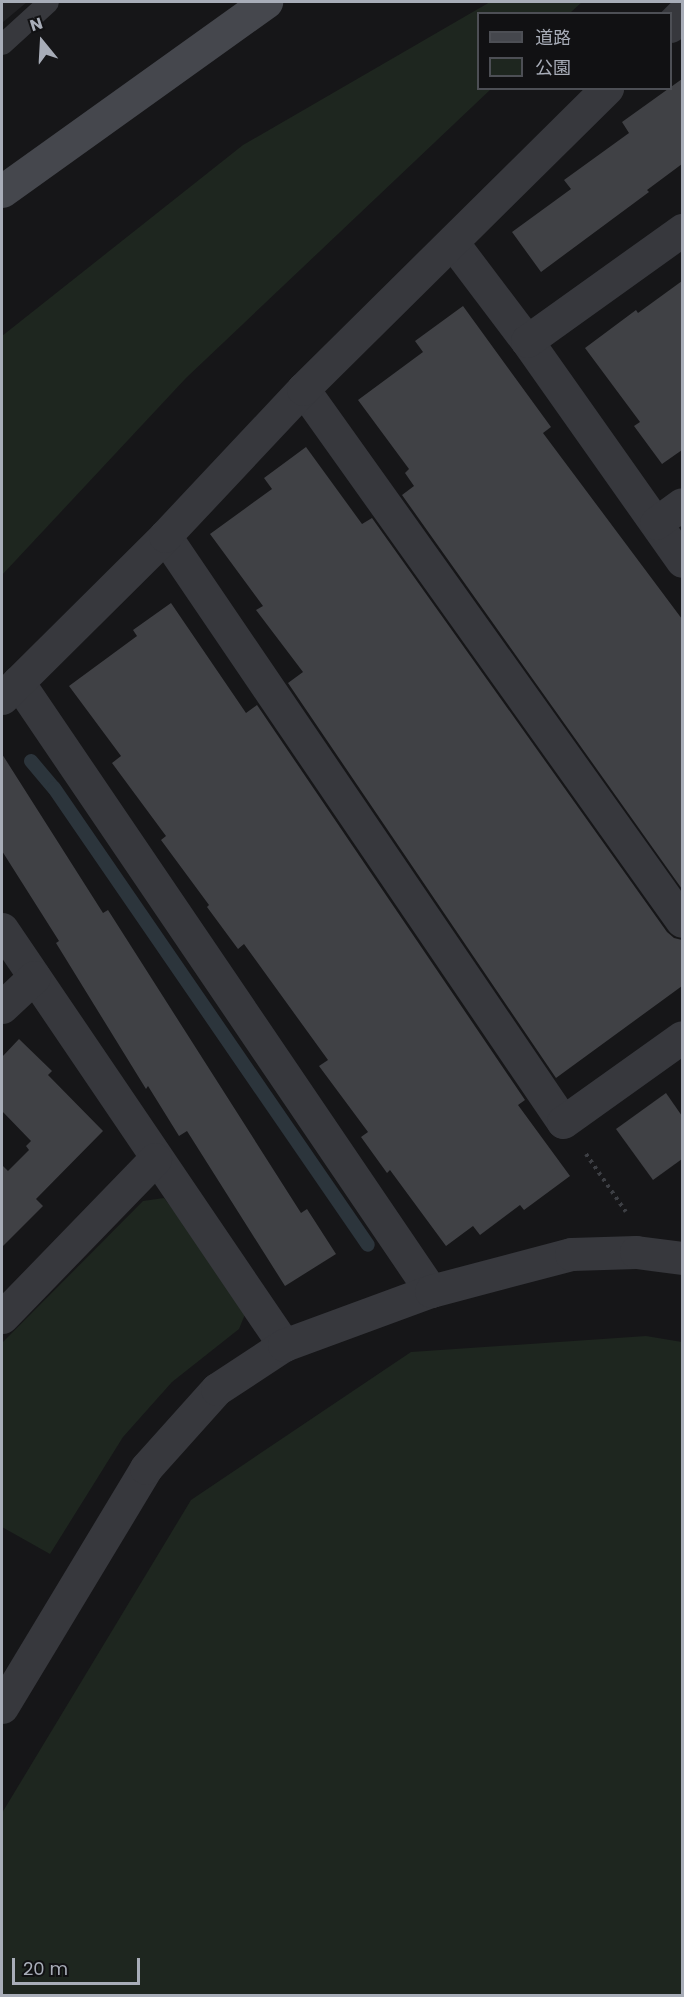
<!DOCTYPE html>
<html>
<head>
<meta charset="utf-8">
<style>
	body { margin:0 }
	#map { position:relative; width:684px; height:1997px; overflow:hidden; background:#161618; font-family:Poppins,"Noto Sans JP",sans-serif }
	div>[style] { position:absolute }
	.built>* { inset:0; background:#222225 }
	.green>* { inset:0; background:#1e261f }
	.stream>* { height:14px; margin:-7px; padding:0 7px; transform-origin:7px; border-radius:7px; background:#2c353c }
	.building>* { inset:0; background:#404145 }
	.path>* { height:4px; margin-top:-2px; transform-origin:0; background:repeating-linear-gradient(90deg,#3d3f44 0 3px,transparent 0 7.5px) }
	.lane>* { height:21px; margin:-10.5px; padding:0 10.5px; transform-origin:10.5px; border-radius:10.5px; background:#37383d }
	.street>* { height:33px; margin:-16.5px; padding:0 16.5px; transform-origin:16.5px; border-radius:16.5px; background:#37383d }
	.secondary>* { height:33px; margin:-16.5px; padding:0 16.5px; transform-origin:16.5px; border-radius:16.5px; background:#45474d }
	span { translate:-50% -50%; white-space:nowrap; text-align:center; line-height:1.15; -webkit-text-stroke:4.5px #111113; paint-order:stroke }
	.frame { position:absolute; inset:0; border:3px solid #a8adb8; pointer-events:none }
	.legend { position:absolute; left:477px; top:12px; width:195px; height:78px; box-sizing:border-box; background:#111113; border:2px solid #4d4f55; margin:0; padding:8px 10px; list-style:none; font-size:18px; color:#a8adb8 }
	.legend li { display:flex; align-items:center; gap:12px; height:30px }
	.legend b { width:30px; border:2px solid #4d4f55 }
	.north { position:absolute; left:12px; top:12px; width:60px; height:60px; -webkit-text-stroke:4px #111113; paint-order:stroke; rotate:342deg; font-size:16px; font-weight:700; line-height:24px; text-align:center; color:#a8adb8 }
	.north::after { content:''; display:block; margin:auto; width:21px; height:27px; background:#a8adb8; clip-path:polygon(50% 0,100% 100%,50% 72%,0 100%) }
	.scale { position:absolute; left:12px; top:1958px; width:128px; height:27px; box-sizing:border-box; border:3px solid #a8adb8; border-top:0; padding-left:8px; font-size:18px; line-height:21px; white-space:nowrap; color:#a8adb8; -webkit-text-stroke:4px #111113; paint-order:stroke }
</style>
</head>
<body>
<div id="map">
	<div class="built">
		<div style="clip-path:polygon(2px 2px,27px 2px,2px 23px)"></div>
	</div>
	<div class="green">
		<div style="clip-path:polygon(490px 2px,582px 2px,570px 13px,478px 14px,478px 88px,491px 89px,186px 378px,2px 575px,2px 336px,243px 145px)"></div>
		<div style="clip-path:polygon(164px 1198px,248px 1307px,239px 1329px,172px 1382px,123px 1437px,50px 1554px,2px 1527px,2px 1343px,143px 1201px)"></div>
		<div style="clip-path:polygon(646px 1336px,682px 1342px,682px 1995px,2px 1995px,2px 1813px,191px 1500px,411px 1352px)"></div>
	</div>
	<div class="stream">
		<div style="left:31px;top:761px;width:35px;rotate:50deg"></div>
		<div style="left:54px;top:788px;width:554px;rotate:55.51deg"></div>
	</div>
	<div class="building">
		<div style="clip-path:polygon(682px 79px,682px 164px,647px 190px,649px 192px,541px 272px,512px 232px,571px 189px,564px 180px,629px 133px,622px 122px)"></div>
		<div style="clip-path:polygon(682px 281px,682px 450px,662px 464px,634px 426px,640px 422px,585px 348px,636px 310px,638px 313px)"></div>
		<div style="clip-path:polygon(463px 306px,551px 427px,543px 433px,682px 619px,682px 889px,402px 495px,414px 486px,405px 473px,409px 469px,358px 400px,423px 352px,415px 341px)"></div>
		<div style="clip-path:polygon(306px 447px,362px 524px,372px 518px,667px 932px,674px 938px,682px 940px,682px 986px,556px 1078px,288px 683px,303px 672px,256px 610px,263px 606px,210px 534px,272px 489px,264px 478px)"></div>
		<div style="clip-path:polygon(171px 603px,246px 713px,257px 705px,525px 1100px,518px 1105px,570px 1176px,524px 1210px,520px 1205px,480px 1235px,473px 1226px,446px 1246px,390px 1170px,387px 1173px,361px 1137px,368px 1132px,319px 1066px,328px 1060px,244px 944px,238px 949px,207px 907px,209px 905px,161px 840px,166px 836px,112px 763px,121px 756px,69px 686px,137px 636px,133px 630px)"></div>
		<div style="clip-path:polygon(2px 754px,103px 913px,108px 910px,301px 1213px,307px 1209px,336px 1254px,285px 1286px,187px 1131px,179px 1136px,148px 1086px,146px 1089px,56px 943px,59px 941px,2px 851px)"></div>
		<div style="clip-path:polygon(19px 1039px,52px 1071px,48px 1075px,103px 1131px,36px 1199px,43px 1206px,2px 1247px,2px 1165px,8px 1171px,29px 1150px,26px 1146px,31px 1141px,2px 1111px,2px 1057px)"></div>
		<div style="clip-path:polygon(666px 1093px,682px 1116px,682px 1159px,653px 1180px,616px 1129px)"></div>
	</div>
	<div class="path">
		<div style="left:586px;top:1154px;width:70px;rotate:55.4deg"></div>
	</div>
	<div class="lane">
		<div style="left:2px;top:44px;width:62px;rotate:-42.4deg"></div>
	</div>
	<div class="street">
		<div style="left:670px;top:26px;width:17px;rotate:-45deg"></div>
		<div style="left:452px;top:242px;width:124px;rotate:52.9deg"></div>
		<div style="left:527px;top:341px;width:269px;rotate:54.8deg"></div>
		<div style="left:527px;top:341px;width:191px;rotate:-35.6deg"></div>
		<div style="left:303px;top:389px;width:653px;rotate:54.53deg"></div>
		<div style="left:656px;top:523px;width:32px;rotate:-36deg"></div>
		<div style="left:165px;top:536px;width:708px;rotate:55.82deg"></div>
		<div style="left:563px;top:1122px;width:146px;rotate:-35.5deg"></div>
		<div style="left:18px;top:682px;width:736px;rotate:55.86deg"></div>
		<div style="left:2px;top:698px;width:230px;rotate:-44.8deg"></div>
		<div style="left:165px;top:536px;width:202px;rotate:-46.8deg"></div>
		<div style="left:303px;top:389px;width:428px;rotate:-44.7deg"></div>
		<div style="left:2px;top:929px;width:503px;rotate:55.87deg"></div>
		<div style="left:2px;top:1007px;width:44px;rotate:-43.2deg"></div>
		<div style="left:2px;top:1317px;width:220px;rotate:-45.9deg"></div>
		<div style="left:2px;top:1707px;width:279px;rotate:-58.9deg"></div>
		<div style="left:146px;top:1468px;width:106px;rotate:-48.1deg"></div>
		<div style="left:217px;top:1389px;width:80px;rotate:-33.3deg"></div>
		<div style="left:284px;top:1345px;width:157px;rotate:-20.2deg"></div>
		<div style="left:431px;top:1291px;width:145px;rotate:-14.8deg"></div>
		<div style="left:571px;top:1254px;width:65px;rotate:-1.8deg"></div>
		<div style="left:636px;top:1252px;width:46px;rotate:7.4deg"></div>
	</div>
	<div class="secondary">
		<div style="left:2px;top:191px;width:325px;rotate:-35.6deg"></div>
	</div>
	<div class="frame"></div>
	<ul class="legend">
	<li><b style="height:8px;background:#45474d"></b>道路</li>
	<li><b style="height:16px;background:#1e261f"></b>公園</li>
	</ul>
	<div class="north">N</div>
	<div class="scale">20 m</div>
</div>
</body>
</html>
